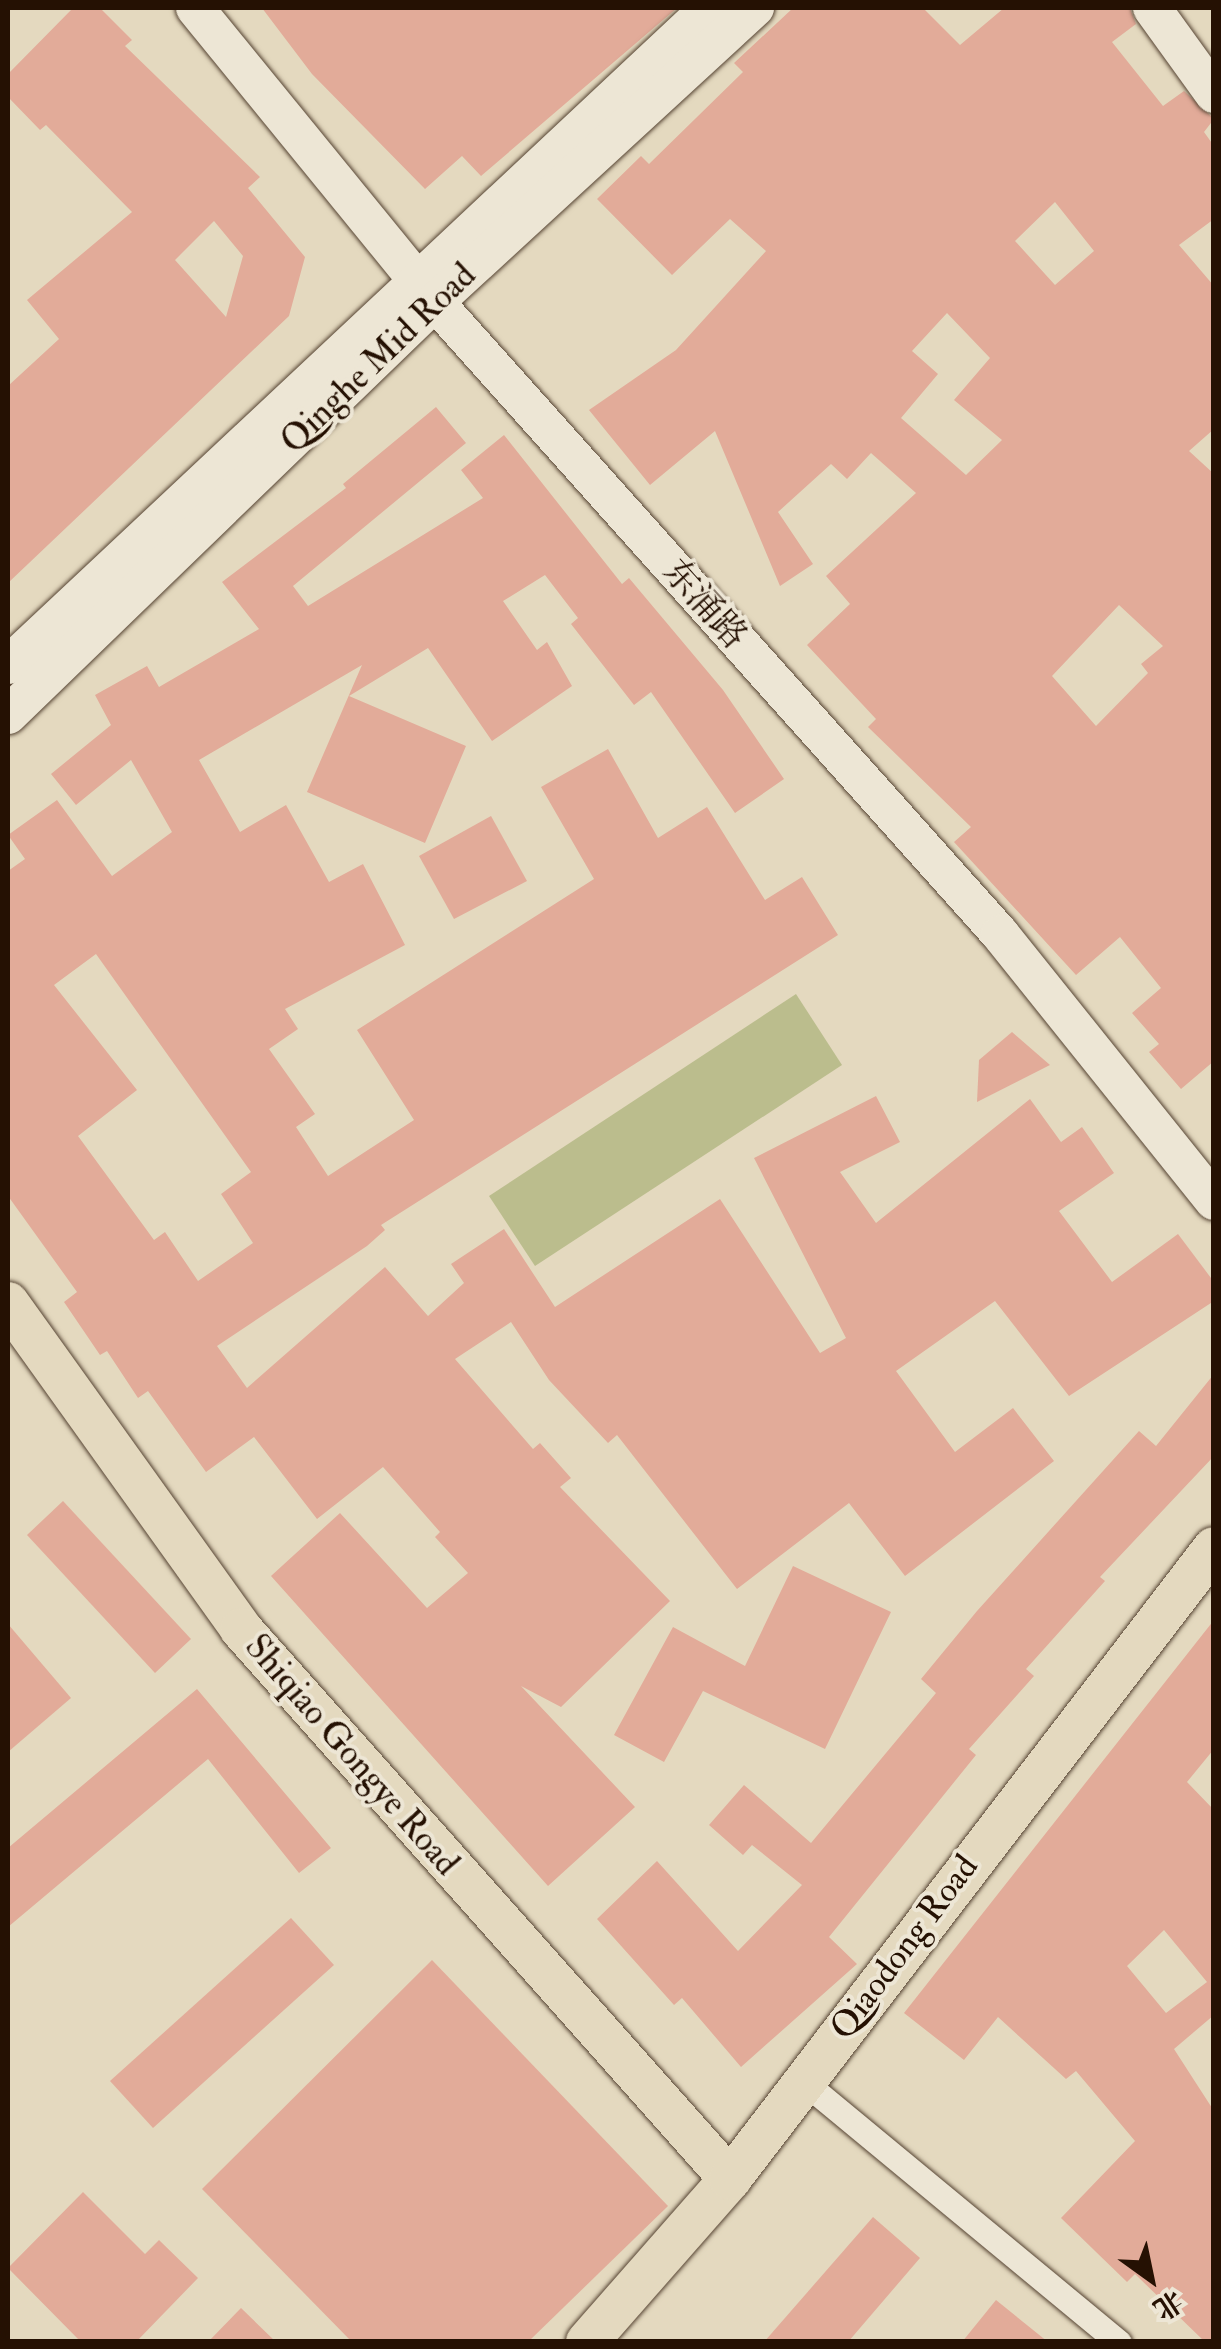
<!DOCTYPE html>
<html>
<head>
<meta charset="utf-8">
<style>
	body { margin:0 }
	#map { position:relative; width:1221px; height:2349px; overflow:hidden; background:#e4d9bf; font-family:"IM FELL Double Pica","Noto Serif SC",serif }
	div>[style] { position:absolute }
	.green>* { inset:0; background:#bbbd8d }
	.building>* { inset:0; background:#e2ab99 }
	.roads { filter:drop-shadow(0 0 2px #554332) drop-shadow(0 0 2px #554332) }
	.street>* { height:25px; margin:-12.5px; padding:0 12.5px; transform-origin:12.5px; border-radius:12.5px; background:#ede6d5 }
	.secondary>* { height:38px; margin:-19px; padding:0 19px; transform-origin:19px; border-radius:19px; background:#ede6d5 }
	.primary>* { height:42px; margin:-21px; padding:0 21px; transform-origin:21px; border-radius:21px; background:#e4d9bf }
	span { translate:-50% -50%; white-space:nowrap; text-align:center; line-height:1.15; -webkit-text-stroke:8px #ede6d5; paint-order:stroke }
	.street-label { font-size:35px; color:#251103 }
	.frame { position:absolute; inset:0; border:10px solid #251103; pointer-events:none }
	.north { position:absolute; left:1101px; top:2229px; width:100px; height:100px; -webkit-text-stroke:8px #ede6d5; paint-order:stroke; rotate:147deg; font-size:28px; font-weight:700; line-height:40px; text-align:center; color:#251103 }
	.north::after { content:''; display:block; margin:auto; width:35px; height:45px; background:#251103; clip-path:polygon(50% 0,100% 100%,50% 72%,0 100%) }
</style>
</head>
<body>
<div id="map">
	<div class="green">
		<div style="clip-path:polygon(796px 994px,842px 1065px,535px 1266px,489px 1196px)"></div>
	</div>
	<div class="building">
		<div style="clip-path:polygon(evenodd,73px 8px,100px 8px,132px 40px,125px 46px,260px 177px,248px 188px,305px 257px,289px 316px,8px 583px,8px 386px,59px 339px,27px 300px,132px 212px,46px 125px,40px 130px,8px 97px,8px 74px,73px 8px,214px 221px,243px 256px,226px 317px,175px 260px,214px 221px)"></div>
		<div style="clip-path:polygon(262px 8px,677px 8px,481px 176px,462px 156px,425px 189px,312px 74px)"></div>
		<div style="clip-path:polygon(evenodd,793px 8px,923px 8px,960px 45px,1004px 8px,1130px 8px,1136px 24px,1112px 42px,1163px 106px,1184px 91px,1214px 119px,1204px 132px,1214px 146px,1214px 219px,1179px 245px,1214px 286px,1214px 429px,1189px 451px,1214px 474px,1214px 1061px,1181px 1089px,1149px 1052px,1159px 1044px,1132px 1013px,1161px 988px,1120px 937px,1076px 975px,954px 842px,971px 827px,868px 727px,876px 719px,807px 645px,850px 604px,826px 576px,916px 493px,871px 453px,847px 479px,831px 464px,778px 512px,813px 564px,780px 586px,715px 431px,650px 485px,589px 410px,676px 350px,766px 251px,730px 219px,672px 275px,597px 199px,641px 156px,649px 164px,743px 72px,734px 63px,793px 8px,1055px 202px,1094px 251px,1055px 285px,1015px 241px,1055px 202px,793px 8px,947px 313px,990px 358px,954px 400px,1002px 440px,966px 475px,901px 418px,938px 374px,912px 351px,947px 313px,793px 8px,1119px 605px,1163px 646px,1141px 664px,1148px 673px,1096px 726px,1052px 676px,1119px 605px)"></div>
		<div style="clip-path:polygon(evenodd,436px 407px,466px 443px,293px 586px,308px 606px,483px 498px,461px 470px,504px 435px,622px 584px,629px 578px,723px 690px,784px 779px,735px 813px,651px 692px,634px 705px,571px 624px,578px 618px,545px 575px,503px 601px,537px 650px,547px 642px,572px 686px,492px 741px,428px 648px,349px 696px,466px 746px,425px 843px,307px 792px,362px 665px,199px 760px,240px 832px,286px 805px,329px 882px,363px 864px,405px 945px,285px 1009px,298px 1029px,269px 1049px,315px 1114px,296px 1127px,328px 1176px,414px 1120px,357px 1030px,594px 879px,541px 787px,608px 749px,658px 838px,707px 807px,765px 900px,802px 877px,838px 935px,381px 1225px,385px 1230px,367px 1246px,217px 1346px,247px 1388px,385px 1267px,428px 1316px,464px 1283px,451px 1264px,504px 1229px,555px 1307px,720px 1199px,820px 1353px,846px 1338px,754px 1158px,876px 1096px,900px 1142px,840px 1172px,876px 1223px,1030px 1099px,1061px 1142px,1082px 1127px,1114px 1173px,1059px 1211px,1112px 1282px,1178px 1234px,1214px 1282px,1214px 1301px,1069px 1396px,995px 1301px,896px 1371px,955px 1452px,1013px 1408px,1054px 1461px,905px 1576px,849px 1503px,737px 1589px,617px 1435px,608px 1443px,549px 1380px,511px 1322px,455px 1359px,533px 1449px,540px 1443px,571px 1478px,560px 1487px,670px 1601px,561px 1707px,521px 1686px,635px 1807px,548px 1886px,271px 1576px,340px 1513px,427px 1608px,468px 1573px,435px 1537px,440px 1532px,383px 1467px,317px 1519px,254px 1437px,206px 1472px,148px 1391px,138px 1398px,107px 1351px,100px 1355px,64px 1302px,77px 1292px,8px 1196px,8px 871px,25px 859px,8px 835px,57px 800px,112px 876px,172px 832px,131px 760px,76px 805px,51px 774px,111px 725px,95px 695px,147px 666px,159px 687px,259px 629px,222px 582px,346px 488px,343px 484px,436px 407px,96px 954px,251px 1172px,221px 1194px,253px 1243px,198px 1281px,165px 1232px,154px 1240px,78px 1136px,137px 1090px,54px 985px,96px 954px)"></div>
		<div style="clip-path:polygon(491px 816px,527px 881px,454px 919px,419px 856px)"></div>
		<div style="clip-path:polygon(1012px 1032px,1050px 1065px,977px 1102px,979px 1060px)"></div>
		<div style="clip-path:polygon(1214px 1374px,1214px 1456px,1100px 1577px,1105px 1581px,1026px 1669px,1034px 1676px,969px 1749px,976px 1755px,829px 1937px,857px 1964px,741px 2067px,682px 1998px,674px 2005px,597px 1919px,657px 1861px,738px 1951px,802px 1885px,752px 1845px,743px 1855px,709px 1825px,744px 1785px,811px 1843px,936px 1693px,921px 1679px,977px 1611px,1139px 1431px,1156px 1446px)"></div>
		<div style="clip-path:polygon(63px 1501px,191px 1639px,155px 1673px,27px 1535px)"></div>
		<div style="clip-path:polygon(793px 1566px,891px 1612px,825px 1749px,703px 1691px,664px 1762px,614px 1735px,673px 1627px,745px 1666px)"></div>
		<div style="clip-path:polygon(evenodd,1214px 1620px,1214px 1749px,1187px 1782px,1214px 1810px,1214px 2015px,1174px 2049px,1214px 2111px,1214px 2342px,1205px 2342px,1135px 2274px,1127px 2282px,1061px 2218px,1135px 2141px,1076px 2071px,1066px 2079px,998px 2017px,964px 2060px,904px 2013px,1214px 1620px,1164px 1930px,1207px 1982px,1166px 2013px,1127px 1966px,1164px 1930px)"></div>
		<div style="clip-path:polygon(8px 1624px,71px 1698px,8px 1752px)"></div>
		<div style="clip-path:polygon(197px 1689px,331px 1848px,299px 1873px,208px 1759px,8px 1927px,8px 1848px)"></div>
		<div style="clip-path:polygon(291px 1918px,334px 1965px,153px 2128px,110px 2081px)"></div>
		<div style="clip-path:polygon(432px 1960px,668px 2206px,528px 2342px,352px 2342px,202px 2189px)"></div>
		<div style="clip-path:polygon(83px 2192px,145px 2254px,159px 2240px,198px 2278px,136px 2342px,81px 2342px,8px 2268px)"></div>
		<div style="clip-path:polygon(873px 2217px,920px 2258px,848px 2342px,764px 2342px)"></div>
		<div style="clip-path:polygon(996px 2300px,1048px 2342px,962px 2342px)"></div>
		<div style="clip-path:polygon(241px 2308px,276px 2342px,208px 2342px)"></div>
	</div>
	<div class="roads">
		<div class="street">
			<div style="left:803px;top:2081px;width:410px;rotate:39.6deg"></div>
		</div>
		<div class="secondary">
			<div style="left:195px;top:8px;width:380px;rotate:50.8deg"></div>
			<div style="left:435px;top:302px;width:848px;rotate:48.2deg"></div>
			<div style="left:1000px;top:934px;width:342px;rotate:51.3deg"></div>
			<div style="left:1152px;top:8px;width:106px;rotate:54.2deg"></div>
			<div style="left:8px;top:665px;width:961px;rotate:-43.14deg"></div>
			<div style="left:8px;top:715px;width:594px;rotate:-44.05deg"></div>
			<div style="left:435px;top:302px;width:435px;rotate:-42.6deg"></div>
		</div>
		<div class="primary">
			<div style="left:8px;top:1303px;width:401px;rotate:54.4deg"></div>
			<div style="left:241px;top:1629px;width:736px;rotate:48.36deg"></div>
			<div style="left:587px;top:2342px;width:217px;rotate:-48.7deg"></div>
			<div style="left:730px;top:2179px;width:795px;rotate:-52.51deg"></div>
		</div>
	</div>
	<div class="street-label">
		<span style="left:378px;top:358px;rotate:-44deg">Qinghe Mid Road</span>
		<span style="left:705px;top:604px;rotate:48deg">东涌路</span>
		<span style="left:352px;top:1755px;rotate:49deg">Shiqiao Gongye Road</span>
		<span style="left:904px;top:1947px;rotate:-53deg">Qiaodong Road</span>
	</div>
	<div class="frame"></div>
	<div class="north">北</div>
</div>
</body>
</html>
